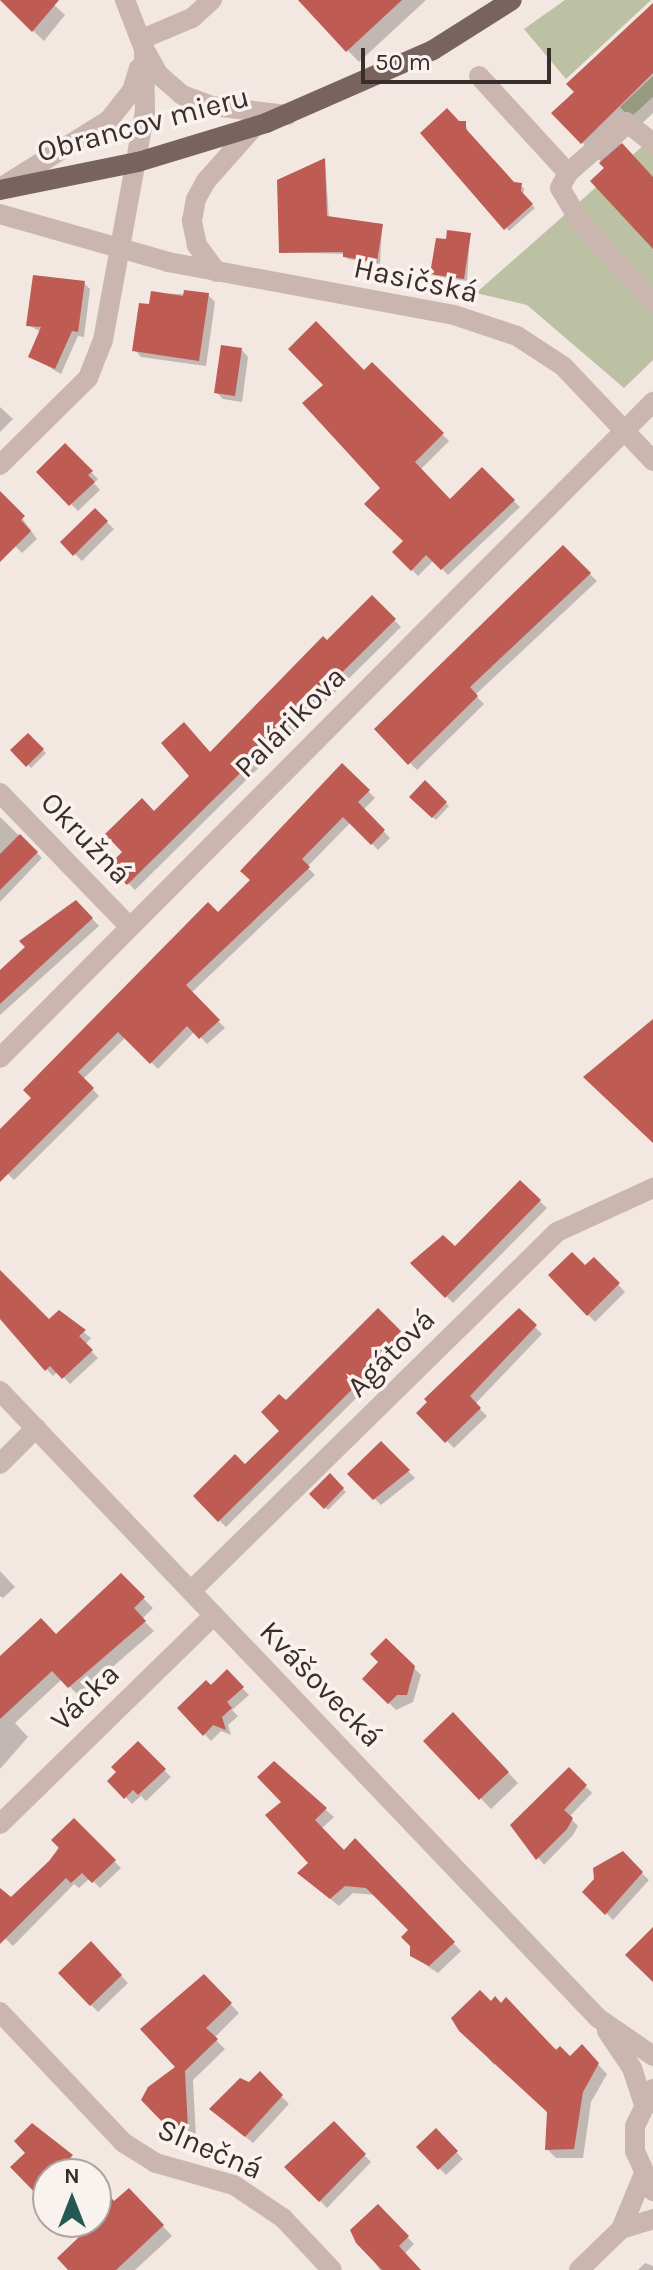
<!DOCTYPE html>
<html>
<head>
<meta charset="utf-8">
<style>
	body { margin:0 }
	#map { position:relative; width:653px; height:2270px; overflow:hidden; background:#f2e7e1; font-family:Karla,sans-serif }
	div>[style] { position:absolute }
	.green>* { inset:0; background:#bbc1a2 }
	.shadow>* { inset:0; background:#0003 }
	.building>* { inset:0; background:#be5c54 }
	.minor>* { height:20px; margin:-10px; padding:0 10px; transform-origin:10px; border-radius:10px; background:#cab6ae }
	.primary>* { height:20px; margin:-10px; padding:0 10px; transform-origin:10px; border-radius:10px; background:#79635e }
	span { translate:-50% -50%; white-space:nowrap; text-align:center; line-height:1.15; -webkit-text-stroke:7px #faf2ee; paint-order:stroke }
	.street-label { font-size:30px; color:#392e2c }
	.north { position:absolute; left:32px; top:2158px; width:80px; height:80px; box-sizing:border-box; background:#faf2ee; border:2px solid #ada4a0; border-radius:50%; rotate:0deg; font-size:22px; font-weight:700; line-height:32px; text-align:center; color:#392e2c }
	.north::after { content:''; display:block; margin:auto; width:28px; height:36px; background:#245853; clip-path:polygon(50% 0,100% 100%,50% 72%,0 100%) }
	.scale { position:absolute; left:361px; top:48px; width:190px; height:36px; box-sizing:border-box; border:4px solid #392e2c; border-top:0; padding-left:10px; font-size:24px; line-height:28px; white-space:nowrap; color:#392e2c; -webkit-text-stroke:6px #faf2ee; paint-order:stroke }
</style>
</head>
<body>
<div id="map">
	<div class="green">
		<div style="clip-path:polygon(565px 0,651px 0,566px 79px,524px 29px)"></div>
		<div style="clip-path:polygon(653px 76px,653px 97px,630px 118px,620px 107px)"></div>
		<div style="clip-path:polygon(653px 137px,653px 360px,624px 388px,527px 305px,476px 293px)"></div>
	</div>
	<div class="shadow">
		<div style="clip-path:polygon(0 0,49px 0,65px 15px,44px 41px)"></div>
		<div style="clip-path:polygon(298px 0,426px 0,359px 62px)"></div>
		<div style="clip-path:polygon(653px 6px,653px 113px,620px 144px,653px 179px,653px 246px,607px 168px,554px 113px)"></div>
		<div style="clip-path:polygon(465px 123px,469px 134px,513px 184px,524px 188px,523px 196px,535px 208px,509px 231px,423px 133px)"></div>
		<div style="clip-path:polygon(325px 161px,329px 218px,382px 226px,380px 264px,348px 259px,345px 254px,281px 252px)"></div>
		<div style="clip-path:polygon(470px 235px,467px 281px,435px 276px,432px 273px)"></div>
		<div style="clip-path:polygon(84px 283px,90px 289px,84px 337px,78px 336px,61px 374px,30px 356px,41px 332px,28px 325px)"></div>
		<div style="clip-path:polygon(152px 293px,208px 295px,215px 302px,206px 366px,141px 357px,135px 350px)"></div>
		<div style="clip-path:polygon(242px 350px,248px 357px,242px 402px,223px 399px,216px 392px)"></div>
		<div style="clip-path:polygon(372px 365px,449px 441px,420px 470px,450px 502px,482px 470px,520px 507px,448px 575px,434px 560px,418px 576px,395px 552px,406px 542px,383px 488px,364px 373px)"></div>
		<div style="clip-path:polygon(0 407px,13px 419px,0 432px)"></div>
		<div style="clip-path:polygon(65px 446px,98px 479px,94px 483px,100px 490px,78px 511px,39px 472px)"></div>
		<div style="clip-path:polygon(15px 508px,37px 539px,22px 553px,0 531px,0 510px)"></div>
		<div style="clip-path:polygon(95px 511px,114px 529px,82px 561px,63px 542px)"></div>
		<div style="clip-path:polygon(563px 548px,597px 581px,475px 695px,484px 704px,417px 770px,377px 729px)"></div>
		<div style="clip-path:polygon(372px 598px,401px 627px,135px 890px,111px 866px,210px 754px)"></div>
		<div style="clip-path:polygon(28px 736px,46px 753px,31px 768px,13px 750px)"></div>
		<div style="clip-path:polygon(342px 766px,375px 798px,363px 810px,390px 838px,378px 850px,351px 822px,307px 867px,315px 875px,191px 993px,225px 1028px,207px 1044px,195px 1031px,158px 1069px,126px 1037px,83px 1079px,99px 1096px,14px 1180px,0 1166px,0 1131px,34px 1098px,26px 1090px,208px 905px,218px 915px,253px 880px)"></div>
		<div style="clip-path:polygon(425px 783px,449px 806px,436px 820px,412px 797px)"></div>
		<div style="clip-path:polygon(0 817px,42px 858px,0 902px)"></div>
		<div style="clip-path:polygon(76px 902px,99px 926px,0 1015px,0 973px,28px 947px,22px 941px)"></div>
		<div style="clip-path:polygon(520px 1183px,547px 1208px,453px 1303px,413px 1263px,455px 1249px)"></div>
		<div style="clip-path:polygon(594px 1259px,625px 1292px,595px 1322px,550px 1275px,585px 1268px)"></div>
		<div style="clip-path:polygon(0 1287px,49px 1322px,59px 1312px,91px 1338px,85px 1345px,98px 1358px,70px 1384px,58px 1371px,53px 1376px,0 1318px)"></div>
		<div style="clip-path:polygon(378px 1311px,411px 1344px,226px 1527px,195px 1496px,245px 1467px,282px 1431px,286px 1403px)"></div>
		<div style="clip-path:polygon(519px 1311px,542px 1334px,475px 1404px,487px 1416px,454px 1448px,419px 1413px)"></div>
		<div style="clip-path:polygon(381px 1444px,415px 1478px,381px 1505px,350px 1474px)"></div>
		<div style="clip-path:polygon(330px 1476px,346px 1492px,328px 1510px,312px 1494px)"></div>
		<div style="clip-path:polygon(0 1571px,15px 1587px,3px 1598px,0 1596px)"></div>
		<div style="clip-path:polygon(121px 1576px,153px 1608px,142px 1619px,154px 1631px,79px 1696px,62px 1679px,15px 1723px,28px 1737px,0 1769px,0 1695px)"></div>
		<div style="clip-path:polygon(386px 1640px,421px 1675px,413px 1702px,396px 1710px,365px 1679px,381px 1662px)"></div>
		<div style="clip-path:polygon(227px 1672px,249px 1695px,232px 1710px,238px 1716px,228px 1725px,231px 1735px,221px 1731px,211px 1741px,180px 1708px)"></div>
		<div style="clip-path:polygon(453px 1715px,518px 1783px,491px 1809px,425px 1741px)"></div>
		<div style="clip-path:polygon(138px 1744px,171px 1777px,146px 1801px,141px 1796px,132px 1804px,110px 1781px)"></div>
		<div style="clip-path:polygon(274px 1764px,334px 1817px,321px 1829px,344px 1853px,355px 1841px,461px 1951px,438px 1973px,412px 1956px,411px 1930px,376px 1895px,353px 1893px,339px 1906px,308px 1881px,311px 1863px,284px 1802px)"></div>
		<div style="clip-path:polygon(569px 1769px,592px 1793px,569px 1817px,578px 1826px,573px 1835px,544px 1865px,512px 1825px)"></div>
		<div style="clip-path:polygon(74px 1820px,121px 1868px,100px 1888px,90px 1878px,79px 1888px,74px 1884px,13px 1946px,0 1933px,0 1907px,50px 1862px)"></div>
		<div style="clip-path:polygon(622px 1854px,649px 1880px,613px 1920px,585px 1892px)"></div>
		<div style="clip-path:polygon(91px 1944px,128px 1983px,98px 2012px,60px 1973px)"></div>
		<div style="clip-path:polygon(204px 1977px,239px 2013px,214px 2038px,225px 2049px,193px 2080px,196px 2138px,186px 2143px,144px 2099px,179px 2067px)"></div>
		<div style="clip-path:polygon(491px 2003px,570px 2059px,582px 2047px,607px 2074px,591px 2102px,583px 2158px,556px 2158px,547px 2149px,549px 2111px,497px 2061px,494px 2065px,454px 2018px)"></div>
		<div style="clip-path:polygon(260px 2074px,289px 2104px,253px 2143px,219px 2115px)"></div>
		<div style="clip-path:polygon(334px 2124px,371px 2162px,327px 2208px,287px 2167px)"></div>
		<div style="clip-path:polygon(33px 2126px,80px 2165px,76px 2170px,79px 2174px,48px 2174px,48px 2203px,28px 2153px)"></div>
		<div style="clip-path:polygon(436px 2131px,463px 2159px,446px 2175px,419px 2147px)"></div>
		<div style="clip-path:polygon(129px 2190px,172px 2236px,135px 2270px,71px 2270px,82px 2238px,67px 2222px,96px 2222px,96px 2191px,115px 2204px)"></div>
		<div style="clip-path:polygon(378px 2207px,414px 2244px,404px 2254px,419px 2270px,380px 2270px,353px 2231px)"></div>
		<div style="clip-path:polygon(645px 2263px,653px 2266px,653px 2270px,638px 2270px)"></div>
	</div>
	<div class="building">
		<div style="clip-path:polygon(0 0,59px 0,32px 32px)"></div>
		<div style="clip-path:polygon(298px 0,402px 0,346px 52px)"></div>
		<div style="clip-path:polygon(653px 3px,653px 73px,581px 144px,551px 113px,574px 92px,566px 84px)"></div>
		<div style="clip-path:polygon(447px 108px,459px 121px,466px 121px,466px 129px,514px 182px,522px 183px,521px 191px,533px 204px,504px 230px,420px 133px)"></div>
		<div style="clip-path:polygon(622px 143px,653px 177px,653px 249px,590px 181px,604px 168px,599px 163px)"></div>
		<div style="clip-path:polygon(325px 158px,327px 216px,383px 224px,377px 262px,343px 257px,343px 252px,279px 253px,277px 180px)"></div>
		<div style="clip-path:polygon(447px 230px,471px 233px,464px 279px,430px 274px,436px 238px,446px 239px)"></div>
		<div style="clip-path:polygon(33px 275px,85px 281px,78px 332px,72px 331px,55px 369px,28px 357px,41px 327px,26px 326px)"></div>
		<div style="clip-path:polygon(184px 290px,209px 293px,199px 361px,132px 351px,139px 303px,149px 304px,151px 291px,183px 296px)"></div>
		<div style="clip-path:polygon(316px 321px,364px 370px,372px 362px,444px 433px,415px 462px,450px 499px,482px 467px,515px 500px,441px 570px,426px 555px,411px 571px,392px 552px,403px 541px,364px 504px,380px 488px,302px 403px,323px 385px,288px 349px)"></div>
		<div style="clip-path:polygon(221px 345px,242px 348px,235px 396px,214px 393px)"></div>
		<div style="clip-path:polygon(65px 443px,93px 471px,88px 475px,95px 482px,69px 506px,36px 472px)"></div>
		<div style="clip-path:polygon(0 491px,25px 516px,21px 520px,31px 531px,0 562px)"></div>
		<div style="clip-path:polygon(95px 508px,108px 521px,73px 556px,60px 542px)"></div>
		<div style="clip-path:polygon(563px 545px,591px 573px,470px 687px,478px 696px,408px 765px,374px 729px)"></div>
		<div style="clip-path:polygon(372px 595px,396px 619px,127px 885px,108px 866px,122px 852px,105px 834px,142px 798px,154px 811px,189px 776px,161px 743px,184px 722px,210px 752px,323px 636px,327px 640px)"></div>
		<div style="clip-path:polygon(28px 733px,44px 749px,26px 767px,10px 750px)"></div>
		<div style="clip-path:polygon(342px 763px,370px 790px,358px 802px,385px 830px,371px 845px,343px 817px,302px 859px,310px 867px,186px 985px,220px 1020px,199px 1039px,187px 1026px,150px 1064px,118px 1032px,78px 1072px,94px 1088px,0 1182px,0 1129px,31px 1098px,23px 1090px,208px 902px,218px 912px,250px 880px,240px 871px)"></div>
		<div style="clip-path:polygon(425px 780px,447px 802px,432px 818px,409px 797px)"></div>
		<div style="clip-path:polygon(20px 834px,38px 852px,0 890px,0 854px)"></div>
		<div style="clip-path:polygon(76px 900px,93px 918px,0 1004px,0 970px,25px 947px,19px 941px)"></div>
		<div style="clip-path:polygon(653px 1019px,653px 1143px,583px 1077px)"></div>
		<div style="clip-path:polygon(520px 1180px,541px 1200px,445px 1298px,410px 1263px,443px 1235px,455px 1246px)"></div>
		<div style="clip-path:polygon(572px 1252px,585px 1265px,594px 1257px,620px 1283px,587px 1316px,548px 1275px)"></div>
		<div style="clip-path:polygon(0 1270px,49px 1319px,59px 1310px,86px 1330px,79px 1336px,93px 1350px,62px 1379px,50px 1366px,45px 1371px,0 1319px)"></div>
		<div style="clip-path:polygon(378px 1308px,406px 1336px,218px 1522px,193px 1496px,235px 1454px,245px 1464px,279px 1431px,261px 1412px,279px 1394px,286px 1400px)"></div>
		<div style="clip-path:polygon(519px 1308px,537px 1325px,470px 1396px,481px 1408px,445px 1443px,416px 1413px,427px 1402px,424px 1399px)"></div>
		<div style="clip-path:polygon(381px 1441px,410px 1470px,373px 1500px,347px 1474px)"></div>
		<div style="clip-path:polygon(330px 1473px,344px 1488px,324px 1509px,309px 1494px)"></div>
		<div style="clip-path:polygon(121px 1573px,145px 1597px,134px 1608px,146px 1621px,68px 1688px,52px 1671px,0 1719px,0 1656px,41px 1618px,56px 1634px)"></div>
		<div style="clip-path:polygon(386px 1638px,415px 1666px,407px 1695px,397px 1695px,388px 1704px,362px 1679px,378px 1662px,370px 1654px)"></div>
		<div style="clip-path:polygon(227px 1669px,244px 1687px,227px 1702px,232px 1708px,222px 1717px,226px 1730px,213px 1725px,203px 1736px,177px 1708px,206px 1680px,211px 1685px)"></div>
		<div style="clip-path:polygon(453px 1712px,509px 1772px,479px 1800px,423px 1741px)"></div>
		<div style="clip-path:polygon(138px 1741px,166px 1769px,138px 1795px,133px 1790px,124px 1799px,107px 1781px,116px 1772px,111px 1767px)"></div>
		<div style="clip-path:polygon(274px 1761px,327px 1808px,315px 1820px,344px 1850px,355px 1838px,455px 1942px,429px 1966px,410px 1956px,410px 1946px,401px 1937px,408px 1930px,366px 1888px,345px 1886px,330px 1899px,297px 1873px,308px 1863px,265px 1815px,281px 1802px,257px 1777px)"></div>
		<div style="clip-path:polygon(569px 1767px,587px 1785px,564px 1810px,573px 1818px,567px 1829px,536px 1860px,510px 1825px)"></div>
		<div style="clip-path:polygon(74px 1818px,116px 1860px,92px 1883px,82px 1873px,71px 1883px,66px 1878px,0 1944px,0 1888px,11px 1897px,49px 1861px,59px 1848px,51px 1840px)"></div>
		<div style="clip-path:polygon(623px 1851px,643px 1872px,605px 1915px,582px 1892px,594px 1879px,593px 1868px)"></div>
		<div style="clip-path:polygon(653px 1927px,653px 1982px,625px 1955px)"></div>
		<div style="clip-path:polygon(91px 1941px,122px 1975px,90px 2006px,58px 1973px)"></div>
		<div style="clip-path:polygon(204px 1974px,232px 2003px,206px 2028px,218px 2039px,185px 2071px,188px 2129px,175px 2135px,141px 2100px,148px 2087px,175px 2067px,140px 2029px)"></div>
		<div style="clip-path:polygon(480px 1990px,491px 2001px,495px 1996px,501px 2003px,506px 1997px,556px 2050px,560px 2046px,570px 2056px,582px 2044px,599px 2063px,583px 2092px,574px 2149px,545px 2150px,547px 2112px,459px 2031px,451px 2018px)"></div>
		<div style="clip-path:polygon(260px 2071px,283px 2095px,245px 2137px,209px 2109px,240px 2078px,249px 2082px)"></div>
		<div style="clip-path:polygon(334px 2121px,366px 2154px,319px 2202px,284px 2167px)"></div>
		<div style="clip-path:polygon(32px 2123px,73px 2155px,68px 2160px,82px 2174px,48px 2174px,48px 2206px,10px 2167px,25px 2153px,14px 2141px)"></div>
		<div style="clip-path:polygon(436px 2128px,458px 2151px,438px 2170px,416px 2147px)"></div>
		<div style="clip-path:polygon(96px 2181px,114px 2201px,129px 2188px,164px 2225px,116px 2270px,68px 2270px,57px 2258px,79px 2237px,64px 2222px,96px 2222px)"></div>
		<div style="clip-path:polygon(378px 2204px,409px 2236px,399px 2246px,421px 2270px,382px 2270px,356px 2243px,350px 2230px)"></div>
	</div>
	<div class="minor">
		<div style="left:142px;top:39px;width:54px;rotate:-22.8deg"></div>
		<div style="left:192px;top:18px;width:27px;rotate:-42deg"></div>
		<div style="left:146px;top:52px;width:25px;rotate:61deg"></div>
		<div style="left:158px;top:74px;width:32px;rotate:41deg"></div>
		<div style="left:182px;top:95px;width:33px;rotate:20deg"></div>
		<div style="left:213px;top:106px;width:75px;rotate:6.9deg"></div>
		<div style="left:479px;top:76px;width:132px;rotate:47.5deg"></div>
		<div style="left:653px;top:143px;width:34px;rotate:-142deg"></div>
		<div style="left:626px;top:122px;width:77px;rotate:138.7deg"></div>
		<div style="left:568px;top:173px;width:17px;rotate:118deg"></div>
		<div style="left:560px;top:188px;width:41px;rotate:59deg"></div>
		<div style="left:581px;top:223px;width:107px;rotate:47.7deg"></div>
		<div style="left:0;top:188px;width:128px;rotate:-32deg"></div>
		<div style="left:109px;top:120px;width:37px;rotate:-52deg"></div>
		<div style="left:132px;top:91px;width:24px;rotate:-73deg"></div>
		<div style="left:0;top:214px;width:175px;rotate:15.9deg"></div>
		<div style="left:168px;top:262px;width:291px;rotate:10.5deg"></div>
		<div style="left:454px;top:315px;width:66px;rotate:18.4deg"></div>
		<div style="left:517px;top:336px;width:55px;rotate:33.1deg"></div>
		<div style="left:563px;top:366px;width:131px;rotate:46.5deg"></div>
		<div style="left:217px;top:272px;width:34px;rotate:-127deg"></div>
		<div style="left:197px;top:245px;width:25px;rotate:-102deg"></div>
		<div style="left:192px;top:221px;width:22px;rotate:-80deg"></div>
		<div style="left:196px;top:199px;width:21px;rotate:-61deg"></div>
		<div style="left:206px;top:181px;width:72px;rotate:-48.4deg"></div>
		<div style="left:0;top:465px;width:124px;rotate:-44.7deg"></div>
		<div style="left:88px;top:378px;width:41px;rotate:-68.5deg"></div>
		<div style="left:103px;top:340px;width:232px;rotate:-79.6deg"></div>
		<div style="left:145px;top:112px;width:63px;rotate:-90.9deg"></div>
		<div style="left:144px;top:49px;width:53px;rotate:-111.2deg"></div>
		<div style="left:0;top:793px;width:185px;rotate:45.9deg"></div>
		<div style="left:0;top:1058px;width:926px;rotate:-45.13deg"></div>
		<div style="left:0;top:1391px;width:866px;rotate:46.36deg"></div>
		<div style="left:598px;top:2018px;width:67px;rotate:34.6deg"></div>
		<div style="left:0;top:1464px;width:51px;rotate:-45deg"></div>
		<div style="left:191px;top:1591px;width:513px;rotate:-44.45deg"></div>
		<div style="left:557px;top:1232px;width:106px;rotate:-24.6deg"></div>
		<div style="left:0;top:1824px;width:299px;rotate:-44.3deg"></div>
		<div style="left:0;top:2012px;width:180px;rotate:46.6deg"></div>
		<div style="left:124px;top:2143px;width:38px;rotate:32deg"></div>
		<div style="left:156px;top:2163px;width:81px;rotate:15.8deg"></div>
		<div style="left:234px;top:2185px;width:59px;rotate:34deg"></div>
		<div style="left:283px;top:2218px;width:71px;rotate:46.7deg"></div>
		<div style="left:607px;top:2031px;width:45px;rotate:56deg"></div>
		<div style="left:632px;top:2068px;width:36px;rotate:72deg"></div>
		<div style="left:653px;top:2089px;width:41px;rotate:115.9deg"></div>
		<div style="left:635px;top:2126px;width:25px;rotate:90deg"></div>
		<div style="left:635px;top:2151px;width:44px;rotate:65.8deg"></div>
		<div style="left:621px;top:2229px;width:34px;rotate:-17deg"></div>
		<div style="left:579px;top:2270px;width:59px;rotate:-44.3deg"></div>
		<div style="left:621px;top:2229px;width:57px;rotate:-67.5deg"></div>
	</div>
	<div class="primary">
		<div style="left:0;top:190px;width:141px;rotate:-11.5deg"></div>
		<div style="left:138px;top:162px;width:134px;rotate:-16.9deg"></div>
		<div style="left:266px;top:123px;width:182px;rotate:-23.6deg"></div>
		<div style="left:433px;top:50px;width:93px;rotate:-32.3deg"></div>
	</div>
	<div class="street-label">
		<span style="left:143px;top:124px;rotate:-15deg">Obrancov mieru</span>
		<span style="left:416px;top:280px;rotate:12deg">Hasičská</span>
		<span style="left:290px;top:722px;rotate:-45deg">Palárikova</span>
		<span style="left:86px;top:838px;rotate:46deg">Okružná</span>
		<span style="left:391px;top:1353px;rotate:-45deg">Agátová</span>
		<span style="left:321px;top:1684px;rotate:46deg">Kvášovecká</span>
		<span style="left:85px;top:1697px;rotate:-44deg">Vácka</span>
		<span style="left:210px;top:2149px;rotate:23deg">Slnečná</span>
	</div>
	<div class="north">N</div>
	<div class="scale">50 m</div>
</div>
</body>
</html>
